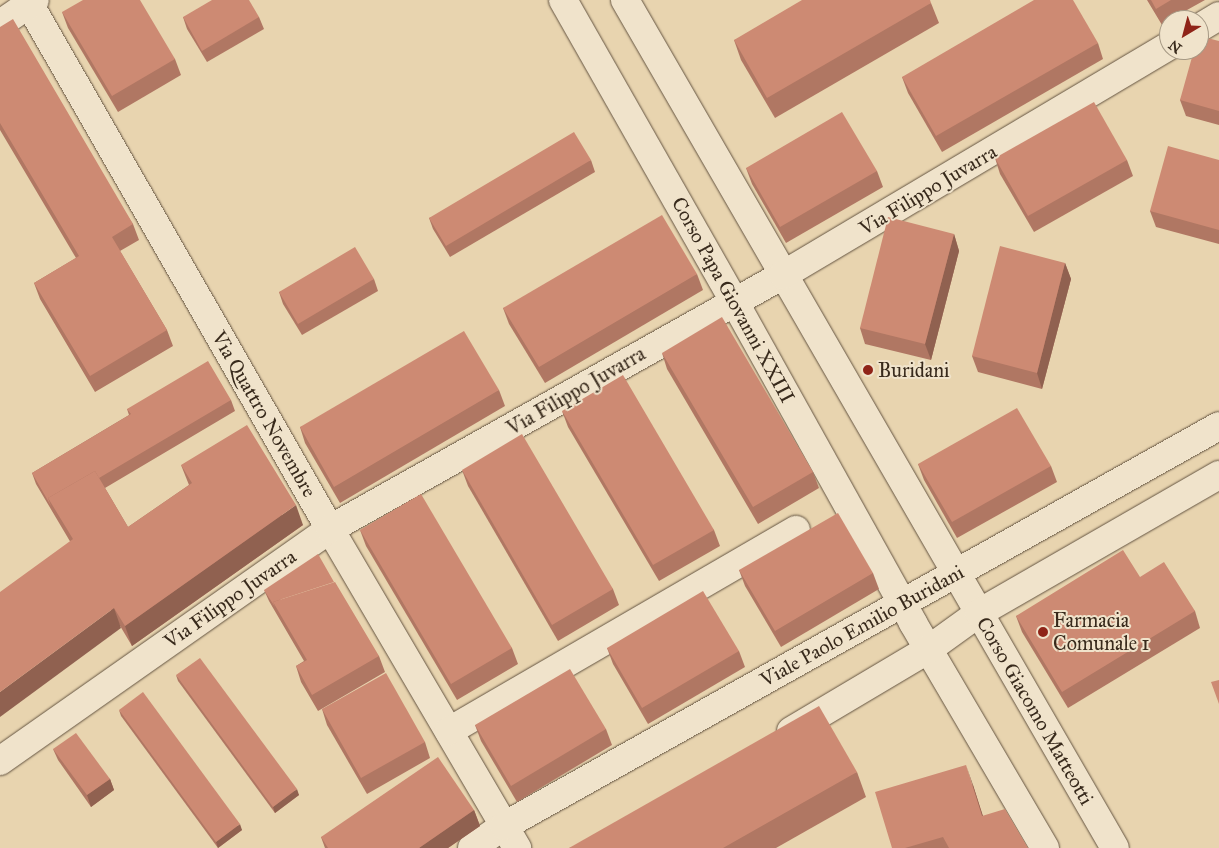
<!DOCTYPE html>
<html>
<head>
<meta charset="utf-8">
<style>
	body { margin:0 }
	#map { position:relative; width:1219px; height:848px; overflow:hidden; background:#e8d4af; font-family:"IM FELL Great Primer",serif }
	div>[style] { position:absolute }
	.roads { filter:drop-shadow(0 0 1px #645441) drop-shadow(0 0 1px #645441) }
	.minor>* { height:28px; margin:-14px; padding:0 14px; transform-origin:14px; border-radius:14px; background:#f0e3cb }
	.wall>* { inset:0; background:#b07763 }
	.shaded-wall>* { inset:0; background:#906150 }
	.building>* { inset:0; background:#cd8a73 }
	.dots>* { width:14px; height:14px; translate:-50% -50%; box-sizing:border-box; border:2px solid #f0e3cb; border-radius:50% }
	span { translate:-50% -50%; white-space:nowrap; text-align:center; line-height:1.15; -webkit-text-stroke:4px #f0e3cb; paint-order:stroke }
	.street-label { font-size:20px; color:#382a1c }
	.poi-label { font-size:20px; color:#382a1c }
	.left { translate:0 -50%; text-align:left }
	.north { position:absolute; left:1159px; top:10px; width:50px; height:50px; box-sizing:border-box; background:#f0e3cb; border:1px solid #a69985; border-radius:50%; rotate:217deg; font-size:14px; font-weight:700; line-height:20px; text-align:center; color:#382a1c }
	.north::after { content:''; display:block; margin:auto; width:18px; height:22px; background:#8f2418; clip-path:polygon(50% 0,100% 100%,50% 72%,0 100%) }
</style>
</head>
<body>
<div id="map">
	<div class="roads">
		<div class="minor">
			<div style="left:27px;top:0;width:610px;rotate:60.2deg"></div>
			<div style="left:330px;top:529px;width:370px;rotate:59.6deg"></div>
			<div style="left:563px;top:0;width:346px;rotate:60.4deg"></div>
			<div style="left:734px;top:301px;width:368px;rotate:60.9deg"></div>
			<div style="left:913px;top:623px;width:261px;rotate:59.6deg"></div>
			<div style="left:625px;top:0;width:979px;rotate:59.98deg"></div>
			<div style="left:0;top:24px;width:42px;rotate:-34.4deg"></div>
			<div style="left:1199px;top:28px;width:23px;rotate:-31deg"></div>
			<div style="left:449px;top:731px;width:401px;rotate:-30.1deg"></div>
			<div style="left:791px;top:731px;width:161px;rotate:-30.7deg"></div>
			<div style="left:929px;top:649px;width:62px;rotate:-35.8deg"></div>
			<div style="left:979px;top:613px;width:277px;rotate:-29.9deg"></div>
			<div style="left:0;top:761px;width:403px;rotate:-35.1deg"></div>
			<div style="left:330px;top:529px;width:519px;rotate:-29.28deg"></div>
			<div style="left:783px;top:275px;width:449px;rotate:-30.7deg"></div>
			<div style="left:472px;top:848px;width:39px;rotate:-35deg"></div>
			<div style="left:504px;top:826px;width:819px;rotate:-29.22deg"></div>
		</div>
	</div>
	<div class="wall">
		<div style="clip-path:polygon(1147px 0,1205px 0,1169px 20px,1162px 25px)"></div>
		<div style="clip-path:polygon(931px 3px,939px 23px,775px 118px,741px 60px,734px 40px)"></div>
		<div style="clip-path:polygon(62px 12px,175px 59px,181px 75px,118px 112px,68px 28px)"></div>
		<div style="clip-path:polygon(183px 17px,259px 17px,264px 29px,207px 62px,187px 29px)"></div>
		<div style="clip-path:polygon(0 27px,133px 224px,139px 240px,120px 251px,167px 330px,173px 346px,95px 392px,40px 299px,34px 283px,76px 258px,0 130px)"></div>
		<div style="clip-path:polygon(1219px 41px,1219px 125px,1186px 116px,1180px 100px)"></div>
		<div style="clip-path:polygon(1098px 43px,1103px 59px,942px 152px,908px 93px,902px 77px)"></div>
		<div style="clip-path:polygon(995px 158px,1127px 160px,1133px 176px,1034px 232px,1000px 174px)"></div>
		<div style="clip-path:polygon(591px 160px,595px 172px,450px 257px,433px 229px,429px 218px)"></div>
		<div style="clip-path:polygon(1219px 160px,1219px 244px,1156px 227px,1150px 211px)"></div>
		<div style="clip-path:polygon(746px 168px,877px 171px,883px 187px,786px 243px,752px 184px)"></div>
		<div style="clip-path:polygon(954px 234px,959px 251px,931px 360px,865px 344px,860px 328px)"></div>
		<div style="clip-path:polygon(1065px 263px,1071px 279px,1042px 389px,978px 372px,972px 356px)"></div>
		<div style="clip-path:polygon(697px 274px,703px 290px,545px 383px,509px 324px,503px 308px)"></div>
		<div style="clip-path:polygon(374px 279px,378px 291px,302px 335px,283px 304px,279px 292px)"></div>
		<div style="clip-path:polygon(662px 353px,813px 472px,819px 488px,758px 524px,667px 369px)"></div>
		<div style="clip-path:polygon(499px 390px,505px 406px,340px 503px,305px 443px,300px 427px)"></div>
		<div style="clip-path:polygon(231px 400px,235px 411px,105px 488px,128px 527px,189px 485px,181px 465px,303px 525px,132px 646px,36px 484px,32px 473px,129px 415px,127px 409px)"></div>
		<div style="clip-path:polygon(562px 411px,714px 530px,720px 546px,659px 581px,568px 427px)"></div>
		<div style="clip-path:polygon(918px 464px,1051px 466px,1057px 482px,957px 538px,924px 480px)"></div>
		<div style="clip-path:polygon(462px 470px,613px 589px,619px 605px,558px 641px,468px 486px)"></div>
		<div style="clip-path:polygon(360px 530px,512px 648px,518px 664px,457px 700px,366px 546px)"></div>
		<div style="clip-path:polygon(739px 570px,873px 573px,879px 589px,781px 647px,745px 586px)"></div>
		<div style="clip-path:polygon(1140px 577px,1195px 611px,1200px 628px,1068px 708px,1022px 632px,1016px 616px)"></div>
		<div style="clip-path:polygon(264px 590px,379px 656px,385px 672px,318px 711px,301px 682px,296px 666px,304px 661px,269px 601px)"></div>
		<div style="clip-path:polygon(607px 648px,739px 651px,745px 667px,648px 724px,613px 664px)"></div>
		<div style="clip-path:polygon(176px 675px,299px 795px,275px 813px,178px 681px)"></div>
		<div style="clip-path:polygon(322px 709px,425px 742px,430px 758px,367px 794px,327px 725px)"></div>
		<div style="clip-path:polygon(119px 710px,242px 830px,218px 848px,121px 716px)"></div>
		<div style="clip-path:polygon(475px 725px,606px 729px,612px 745px,517px 802px,481px 741px)"></div>
		<div style="clip-path:polygon(53px 749px,110px 779px,114px 790px,91px 807px,58px 760px)"></div>
		<div style="clip-path:polygon(857px 772px,866px 797px,776px 848px,569px 848px)"></div>
		<div style="clip-path:polygon(973px 785px,983px 816px,1028px 848px,892px 848px)"></div>
		<div style="clip-path:polygon(474px 810px,480px 826px,448px 848px,325px 848px,321px 837px)"></div>
	</div>
	<div class="shaded-wall">
		<div style="clip-path:polygon(954px 234px,959px 251px,931px 360px,925px 344px)"></div>
		<div style="clip-path:polygon(1065px 263px,1071px 279px,1042px 389px,1037px 373px)"></div>
		<div style="clip-path:polygon(296px 505px,303px 525px,132px 646px,125px 626px)"></div>
		<div style="clip-path:polygon(114px 608px,121px 628px,0 717px,0 692px)"></div>
		<div style="clip-path:polygon(966px 765px,973px 785px,989px 836px,982px 816px)"></div>
		<div style="clip-path:polygon(110px 779px,114px 790px,91px 807px,87px 795px)"></div>
		<div style="clip-path:polygon(297px 789px,299px 795px,275px 813px,273px 807px)"></div>
		<div style="clip-path:polygon(474px 810px,480px 826px,448px 848px,419px 848px)"></div>
		<div style="clip-path:polygon(240px 824px,242px 830px,218px 848px,216px 842px)"></div>
	</div>
	<div class="building">
		<div style="clip-path:polygon(83px 0,140px 0,175px 59px,112px 96px,62px 12px)"></div>
		<div style="clip-path:polygon(212px 0,249px 0,259px 17px,202px 51px,183px 17px)"></div>
		<div style="clip-path:polygon(802px 0,930px 0,931px 3px,767px 98px,734px 40px)"></div>
		<div style="clip-path:polygon(1034px 0,1073px 0,1098px 43px,936px 136px,902px 77px)"></div>
		<div style="clip-path:polygon(1151px 0,1171px 0,1156px 9px)"></div>
		<div style="clip-path:polygon(13px 19px,133px 224px,112px 237px,167px 330px,90px 376px,34px 283px,79px 256px,0 123px,0 27px)"></div>
		<div style="clip-path:polygon(1199px 36px,1219px 41px,1219px 111px,1180px 100px,1194px 50px,1199px 50px)"></div>
		<div style="clip-path:polygon(1094px 102px,1127px 160px,1028px 216px,995px 158px)"></div>
		<div style="clip-path:polygon(842px 112px,877px 171px,780px 227px,746px 168px)"></div>
		<div style="clip-path:polygon(574px 132px,591px 160px,446px 246px,429px 218px)"></div>
		<div style="clip-path:polygon(1168px 146px,1219px 160px,1219px 230px,1150px 211px)"></div>
		<div style="clip-path:polygon(662px 215px,697px 274px,539px 367px,503px 308px)"></div>
		<div style="clip-path:polygon(888px 217px,954px 234px,925px 344px,860px 328px)"></div>
		<div style="clip-path:polygon(1000px 246px,1065px 263px,1037px 373px,972px 356px)"></div>
		<div style="clip-path:polygon(355px 247px,374px 279px,298px 324px,279px 292px)"></div>
		<div style="clip-path:polygon(722px 317px,813px 472px,753px 507px,662px 353px)"></div>
		<div style="clip-path:polygon(464px 331px,499px 390px,334px 487px,300px 427px)"></div>
		<div style="clip-path:polygon(208px 361px,231px 400px,99px 478px,95px 471px,48px 498px,51px 506px,32px 473px,131px 414px,127px 409px)"></div>
		<div style="clip-path:polygon(623px 375px,714px 530px,653px 565px,562px 411px)"></div>
		<div style="clip-path:polygon(1017px 408px,1051px 466px,952px 522px,918px 464px)"></div>
		<div style="clip-path:polygon(247px 425px,296px 505px,125px 626px,114px 608px,0 692px,0 592px,73px 539px,48px 498px,95px 471px,128px 527px,192px 483px,181px 465px)"></div>
		<div style="clip-path:polygon(522px 434px,613px 589px,552px 625px,462px 470px)"></div>
		<div style="clip-path:polygon(421px 494px,512px 648px,451px 684px,360px 530px)"></div>
		<div style="clip-path:polygon(838px 513px,873px 573px,775px 631px,739px 570px)"></div>
		<div style="clip-path:polygon(1123px 550px,1140px 577px,1164px 562px,1195px 611px,1062px 692px,1016px 616px)"></div>
		<div style="clip-path:polygon(318px 554px,334px 582px,273px 602px,275px 607px,264px 590px)"></div>
		<div style="clip-path:polygon(335px 582px,379px 656px,312px 695px,296px 666px,307px 660px,273px 602px)"></div>
		<div style="clip-path:polygon(703px 591px,739px 651px,642px 708px,607px 648px)"></div>
		<div style="clip-path:polygon(200px 658px,297px 789px,273px 807px,176px 675px)"></div>
		<div style="clip-path:polygon(570px 669px,606px 729px,511px 786px,475px 725px)"></div>
		<div style="clip-path:polygon(386px 673px,425px 742px,361px 778px,322px 709px)"></div>
		<div style="clip-path:polygon(1219px 680px,1219px 704px,1211px 682px)"></div>
		<div style="clip-path:polygon(143px 692px,240px 824px,216px 842px,119px 710px)"></div>
		<div style="clip-path:polygon(819px 706px,857px 772px,723px 848px,569px 848px)"></div>
		<div style="clip-path:polygon(76px 733px,110px 779px,87px 795px,53px 749px)"></div>
		<div style="clip-path:polygon(438px 757px,474px 810px,419px 848px,328px 848px,321px 837px)"></div>
		<div style="clip-path:polygon(966px 765px,982px 816px,1005px 809px,1028px 848px,949px 848px,943px 837px,905px 848px,892px 848px,875px 792px)"></div>
	</div>
	<div class="dots">
		<div style="left:868px;top:370px;background:#8f2418"></div>
		<div style="left:1043px;top:632px;background:#8f2418"></div>
	</div>
	<div class="street-label">
		<span style="left:928px;top:190px;rotate:-31deg">Via Filippo Juvarra</span>
		<span style="left:733px;top:300px;rotate:61deg">Corso Papa Giovanni XXIII</span>
		<span style="left:576px;top:391px;rotate:-30deg">Via Filippo Juvarra</span>
		<span style="left:264px;top:414px;rotate:60deg">Via Quattro Novembre</span>
		<span style="left:230px;top:599px;rotate:-35deg">Via Filippo Juvarra</span>
		<span style="left:862px;top:626px;rotate:-29deg">Viale Paolo Emilio Buridani</span>
		<span style="left:1035px;top:711px;rotate:60deg">Corso Giacomo Matteotti</span>
	</div>
	<div class="poi-label">
		<span class="left" style="left:878px;top:370px">Buridani</span>
		<span class="left" style="left:1053px;top:632px">Farmacia<br>Comunale 1</span>
	</div>
	<div class="north">N</div>
</div>
</body>
</html>
